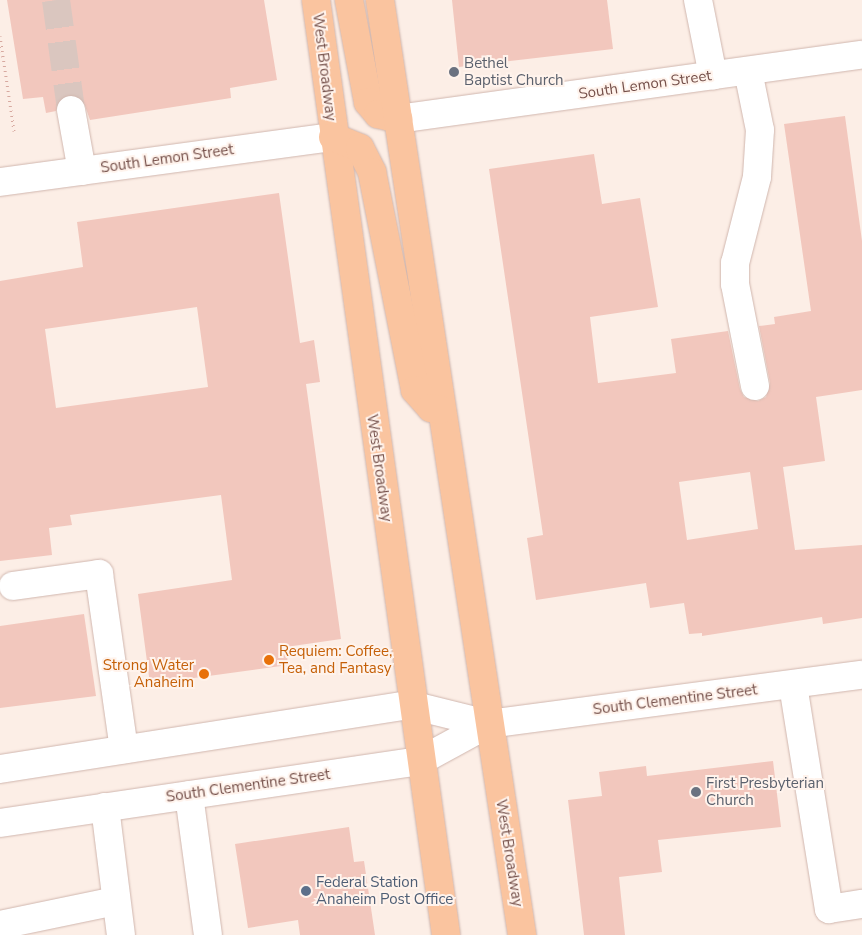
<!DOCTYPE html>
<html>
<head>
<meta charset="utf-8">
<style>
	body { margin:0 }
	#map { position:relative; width:862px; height:935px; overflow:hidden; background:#fceee6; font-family:"Nunito Sans",sans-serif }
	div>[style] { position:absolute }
	.building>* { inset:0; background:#f2c7bd }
	.minor-tunnel>* { height:28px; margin-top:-14px; transform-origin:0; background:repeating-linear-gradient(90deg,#dac6bf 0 28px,transparent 0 42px) }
	.path>* { height:3px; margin-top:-1.5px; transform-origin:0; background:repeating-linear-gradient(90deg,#d7a9a0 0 1px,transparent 0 5px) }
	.roads { filter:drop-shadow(0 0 1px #d0b6ae) drop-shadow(0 0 1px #d0b6ae) }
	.minor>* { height:28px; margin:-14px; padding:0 14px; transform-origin:14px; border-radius:14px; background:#fff }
	.major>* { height:28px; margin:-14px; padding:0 14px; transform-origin:14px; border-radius:14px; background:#fac49f }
	.dots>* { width:14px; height:14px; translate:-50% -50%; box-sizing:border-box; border:2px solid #fff3ec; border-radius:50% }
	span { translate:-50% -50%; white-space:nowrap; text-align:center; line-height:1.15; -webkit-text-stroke:4px #fff3ec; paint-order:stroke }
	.worship-label { font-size:15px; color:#5b616d }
	.left { translate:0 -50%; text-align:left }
	.street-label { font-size:15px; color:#75504a }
	.food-label { font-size:15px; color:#c56008 }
	.right { translate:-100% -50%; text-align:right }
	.service-label { font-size:15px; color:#4e5e75 }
</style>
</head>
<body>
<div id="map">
	<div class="building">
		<div style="clip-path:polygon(7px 0,264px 0,277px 80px,230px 88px,231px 98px,90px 120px,83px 100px,69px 95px,61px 98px,56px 111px,46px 113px,43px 97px,23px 99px)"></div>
		<div style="clip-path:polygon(452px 0,607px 0,613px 49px,459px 67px)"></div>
		<div style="clip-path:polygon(evenodd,845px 116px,862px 241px,862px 390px,816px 397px,825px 461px,783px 467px,795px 550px,862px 545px,862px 618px,823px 624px,822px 617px,702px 636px,702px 633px,689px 634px,684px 603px,650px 608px,646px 583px,536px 600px,527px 538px,543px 535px,489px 169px,594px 154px,602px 204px,640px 198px,658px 307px,590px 317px,598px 383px,676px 373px,671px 339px,728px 331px,740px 389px,744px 397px,758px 401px,766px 397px,770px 383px,759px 326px,775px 324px,774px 317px,811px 311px,784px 124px,845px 116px,750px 472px,758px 529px,687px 540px,679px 482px,750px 472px)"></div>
		<div style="clip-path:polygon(evenodd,279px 193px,300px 343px,314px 340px,320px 382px,306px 384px,341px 639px,286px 647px,288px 665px,150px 684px,138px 594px,232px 580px,221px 495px,70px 515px,72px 525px,49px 528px,52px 555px,0 561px,0 281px,83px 267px,77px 222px,279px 193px,197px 307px,208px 387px,56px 408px,45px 329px,197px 307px)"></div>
		<div style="clip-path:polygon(84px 614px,96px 696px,0 708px,0 626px)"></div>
		<div style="clip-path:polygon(773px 761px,781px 827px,658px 840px,662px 872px,619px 877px,625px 935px,584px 935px,568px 800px,602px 796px,599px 772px,646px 766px,647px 776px)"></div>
		<div style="clip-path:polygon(349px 827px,354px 862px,364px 861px,375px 935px,300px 935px,298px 920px,248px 928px,235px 844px)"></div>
	</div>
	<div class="minor-tunnel">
		<div style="left:56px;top:0;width:111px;rotate:82.2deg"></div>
	</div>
	<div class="path">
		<div style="left:0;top:36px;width:96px;rotate:81.6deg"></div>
	</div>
	<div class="roads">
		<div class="minor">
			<div style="left:698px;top:0;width:77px;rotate:78.8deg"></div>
			<div style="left:748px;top:71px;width:60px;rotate:78.5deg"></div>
			<div style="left:760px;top:130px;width:47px;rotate:93.7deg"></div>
			<div style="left:757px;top:177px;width:89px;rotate:104.3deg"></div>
			<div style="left:735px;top:263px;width:21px;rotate:90deg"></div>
			<div style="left:735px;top:284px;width:104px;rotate:78.9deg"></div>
			<div style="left:71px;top:110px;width:62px;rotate:79.8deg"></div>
			<div style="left:398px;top:119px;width:468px;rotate:-7.9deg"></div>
			<div style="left:0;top:182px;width:336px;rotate:-7.7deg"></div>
			<div style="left:13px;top:586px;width:87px;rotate:-7.9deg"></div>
			<div style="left:99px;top:574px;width:177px;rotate:81.9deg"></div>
			<div style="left:793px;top:685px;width:227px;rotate:80.9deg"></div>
			<div style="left:829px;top:909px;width:33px;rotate:-9deg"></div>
			<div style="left:0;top:769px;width:416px;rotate:-8.9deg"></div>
			<div style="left:411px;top:705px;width:79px;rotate:13.9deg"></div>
			<div style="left:189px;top:795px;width:141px;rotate:82.3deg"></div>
			<div style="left:105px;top:807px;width:129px;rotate:82.9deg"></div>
			<div style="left:0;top:823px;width:425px;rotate:-8.4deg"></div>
			<div style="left:420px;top:761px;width:77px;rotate:-28.6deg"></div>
			<div style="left:488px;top:724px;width:377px;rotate:-7.5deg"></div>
			<div style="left:0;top:925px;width:118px;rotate:-11.7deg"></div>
		</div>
		<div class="major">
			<div style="left:316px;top:0;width:944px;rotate:82.08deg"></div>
			<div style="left:349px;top:0;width:104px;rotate:79.4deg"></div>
			<div style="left:368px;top:102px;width:16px;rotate:50deg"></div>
			<div style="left:378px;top:114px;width:21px;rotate:14deg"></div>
			<div style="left:380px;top:0;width:946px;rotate:81.36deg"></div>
			<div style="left:333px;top:137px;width:29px;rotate:22deg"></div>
			<div style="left:360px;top:148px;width:27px;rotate:63deg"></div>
			<div style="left:372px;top:172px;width:222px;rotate:78.8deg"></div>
			<div style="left:415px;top:390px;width:24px;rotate:48deg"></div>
			<div style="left:431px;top:408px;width:10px;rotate:11deg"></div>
		</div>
	</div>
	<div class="dots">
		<div style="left:454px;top:72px;background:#6b7280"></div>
		<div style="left:269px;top:660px;background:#e8710a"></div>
		<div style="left:204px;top:674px;background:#e8710a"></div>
		<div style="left:696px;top:792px;background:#6b7280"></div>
		<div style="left:306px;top:891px;background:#5c6f8a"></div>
	</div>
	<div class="worship-label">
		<span class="left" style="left:464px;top:72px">Bethel<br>Baptist Church</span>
		<span class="left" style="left:706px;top:792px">First Presbyterian<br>Church</span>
	</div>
	<div class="street-label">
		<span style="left:324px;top:67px;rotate:83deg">West Broadway</span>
		<span style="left:645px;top:85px;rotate:-8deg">South Lemon Street</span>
		<span style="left:167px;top:159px;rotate:-8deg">South Lemon Street</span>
		<span style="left:379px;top:468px;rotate:82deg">West Broadway</span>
		<span style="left:675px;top:700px;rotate:-7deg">South Clementine Street</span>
		<span style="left:248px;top:786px;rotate:-8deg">South Clementine Street</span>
		<span style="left:509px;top:853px;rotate:81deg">West Broadway</span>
	</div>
	<div class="food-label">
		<span class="left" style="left:279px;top:660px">Requiem: Coffee,<br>Tea, and Fantasy</span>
		<span class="right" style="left:194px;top:674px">Strong Water<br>Anaheim</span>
	</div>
	<div class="service-label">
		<span class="left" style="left:316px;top:891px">Federal Station<br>Anaheim Post Office</span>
	</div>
</div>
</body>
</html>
